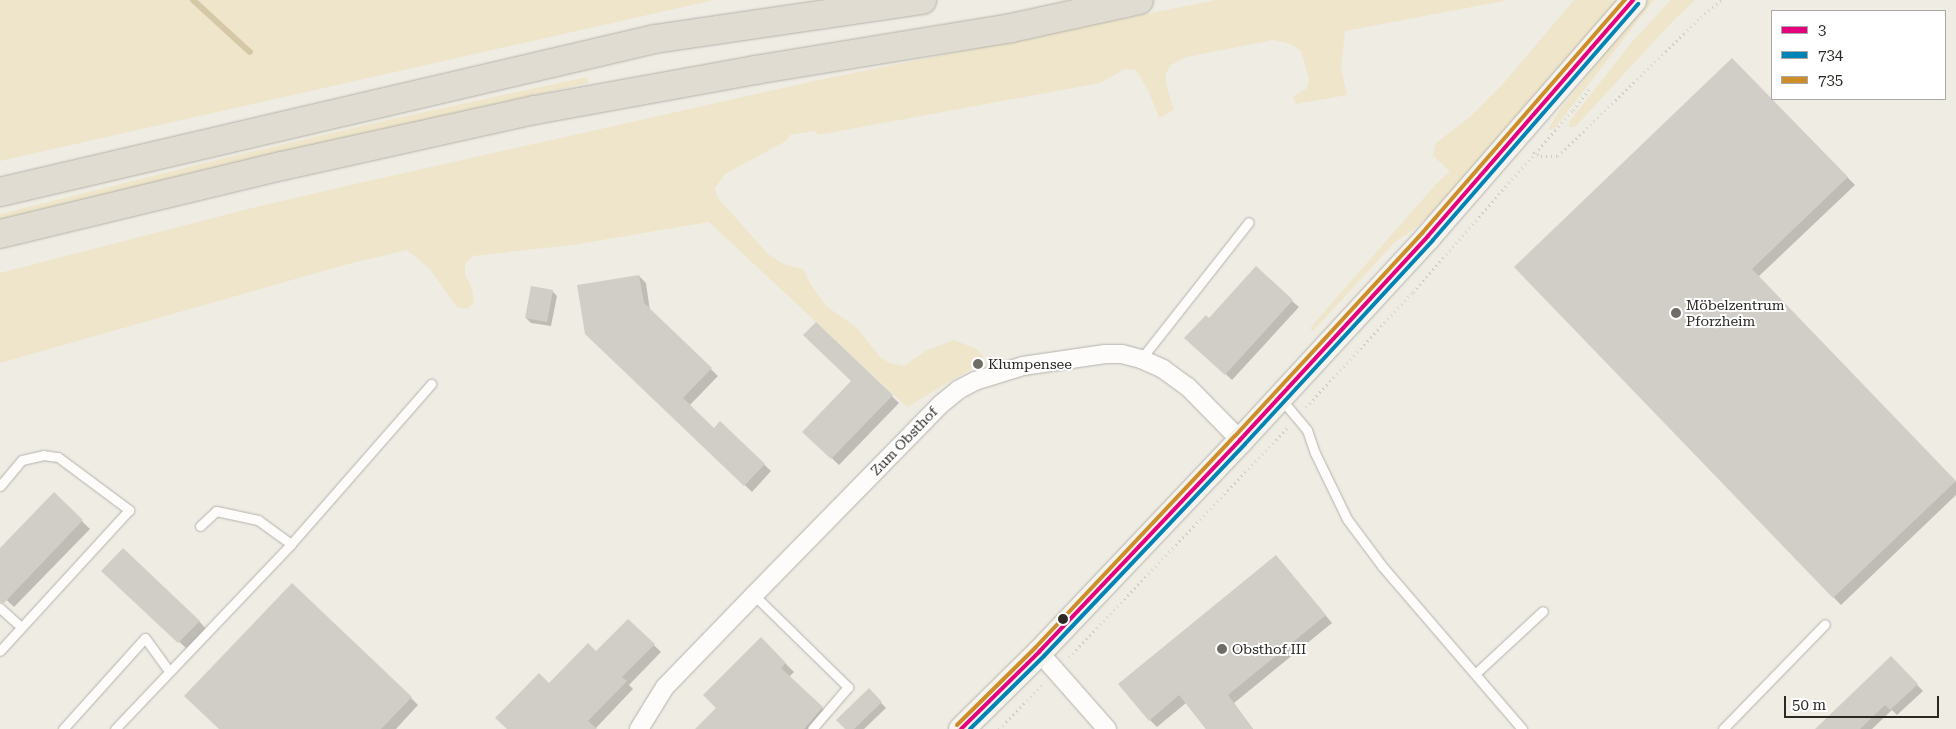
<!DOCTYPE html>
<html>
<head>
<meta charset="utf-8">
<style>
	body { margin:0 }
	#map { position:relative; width:1956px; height:729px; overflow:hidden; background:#efece4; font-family:"Roboto Serif",serif }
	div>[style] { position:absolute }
	.green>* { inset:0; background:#eee5ca }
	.shadow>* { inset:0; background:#0003 }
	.stream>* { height:6px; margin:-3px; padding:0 3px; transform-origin:3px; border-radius:3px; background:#d4c8a6 }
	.building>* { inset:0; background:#d0cec7 }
	.path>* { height:3px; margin-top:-1.5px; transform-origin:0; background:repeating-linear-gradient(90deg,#cdccc8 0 1px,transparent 0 5px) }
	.roads { filter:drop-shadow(0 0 1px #b4b2ab) drop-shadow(0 0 1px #b4b2ab) }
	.lane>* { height:9px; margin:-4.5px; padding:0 4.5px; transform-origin:4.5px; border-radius:4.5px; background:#fdfcfb }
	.street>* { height:18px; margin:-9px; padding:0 9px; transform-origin:9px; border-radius:9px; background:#fdfcfb }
	.secondary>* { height:25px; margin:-12.5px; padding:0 12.5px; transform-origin:12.5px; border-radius:12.5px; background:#f4f3ee }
	.highway>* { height:28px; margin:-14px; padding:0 14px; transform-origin:14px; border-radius:14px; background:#e0dcd1 }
	.bus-1>* { height:4px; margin:-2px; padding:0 2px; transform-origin:2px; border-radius:2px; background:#e5007d }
	.bus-2>* { height:4px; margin:-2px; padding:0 2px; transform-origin:2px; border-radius:2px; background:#0083b5 }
	.bus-3>* { height:4px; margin:-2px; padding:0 2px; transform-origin:2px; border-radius:2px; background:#cd8e29 }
	.dots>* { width:14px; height:14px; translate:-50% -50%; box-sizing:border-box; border:2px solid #fff; border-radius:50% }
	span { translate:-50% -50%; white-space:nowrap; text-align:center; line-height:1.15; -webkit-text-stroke:4px #fff; paint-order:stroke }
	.poi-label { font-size:14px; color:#2b2923 }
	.left { translate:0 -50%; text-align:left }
	.street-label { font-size:14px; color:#2b2923 }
	.legend { position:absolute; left:1771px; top:10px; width:175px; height:90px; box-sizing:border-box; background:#fff; border:1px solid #aaa9a7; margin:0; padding:6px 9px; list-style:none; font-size:15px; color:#2b2923 }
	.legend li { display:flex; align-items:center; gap:10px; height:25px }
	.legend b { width:25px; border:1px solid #aaa9a7 }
	.scale { position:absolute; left:1784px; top:696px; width:155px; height:22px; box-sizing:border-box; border:2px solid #2b2923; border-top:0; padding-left:6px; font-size:15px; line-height:18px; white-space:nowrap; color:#2b2923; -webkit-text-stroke:4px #fff; paint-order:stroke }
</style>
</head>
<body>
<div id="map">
	<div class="green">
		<div style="clip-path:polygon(0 0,714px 0,0 161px)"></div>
		<div style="clip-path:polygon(1216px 0,1509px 0,1345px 31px,1341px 68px,1347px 95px,1296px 104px,1293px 97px,1307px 88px,1309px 79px,1301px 51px,1291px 44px,1273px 40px,1186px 57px,1171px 65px,1166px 73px,1166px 84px,1174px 110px,1159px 118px,1149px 92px,1136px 70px,1125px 69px,1100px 83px,818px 135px,815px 131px,790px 135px,786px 141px,725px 174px,715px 188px,717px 197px,768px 254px,783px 264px,803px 269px,811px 285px,826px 306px,857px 328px,880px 357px,890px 363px,904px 366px,925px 351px,954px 340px,977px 349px,983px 356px,983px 362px,907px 407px,709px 222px,572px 245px,473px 256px,465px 264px,465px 275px,472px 288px,474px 303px,467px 309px,457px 307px,429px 268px,407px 250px,348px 264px,0 363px,0 273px,248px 209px,346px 186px,823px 79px)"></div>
		<div style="clip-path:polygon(1574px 0,1618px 0,1503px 130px,1464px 181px,1417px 227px,1395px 242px,1313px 331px,1310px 328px,1436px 184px,1450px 171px,1433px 156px,1436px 143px,1470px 117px,1501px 86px)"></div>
		<div style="clip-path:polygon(1647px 0,1654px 0,1554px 129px,1548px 130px,1559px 111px)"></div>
		<div style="clip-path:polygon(1671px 0,1695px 0,1673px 21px,1575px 127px,1569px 127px,1569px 122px,1632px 42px)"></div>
		<div style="clip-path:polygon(587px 77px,588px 83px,224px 166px,0 220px,0 214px,221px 159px,392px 119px)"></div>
	</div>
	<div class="shadow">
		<div style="clip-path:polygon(1732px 60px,1855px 185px,1758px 277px,1956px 482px,1956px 495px,1841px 605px,1516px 267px)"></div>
		<div style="clip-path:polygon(639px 276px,646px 283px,650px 311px,718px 376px,689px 406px,714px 429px,720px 423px,771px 471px,752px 492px,586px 334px)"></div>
		<div style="clip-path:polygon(552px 291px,557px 296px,551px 326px,531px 323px,526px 318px)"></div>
		<div style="clip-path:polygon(1292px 301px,1299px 307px,1232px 380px,1193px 344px,1209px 320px)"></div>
		<div style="clip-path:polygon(816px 323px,899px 403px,839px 465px,804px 432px,852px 381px)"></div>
		<div style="clip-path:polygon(54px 494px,90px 529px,14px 607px,0 594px,0 550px)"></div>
		<div style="clip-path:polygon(1276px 556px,1332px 623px,1234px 703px,1253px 729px,1206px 729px,1186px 703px,1157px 727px,1150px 720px)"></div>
		<div style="clip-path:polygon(111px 578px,199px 621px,206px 629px,187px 649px)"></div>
		<div style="clip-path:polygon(628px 620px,661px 652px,629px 685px,633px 689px,595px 729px,508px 729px,549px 684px,596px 653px)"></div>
		<div style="clip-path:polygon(761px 639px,794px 672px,789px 677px,831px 716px,819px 729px,697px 729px,718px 708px)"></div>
		<div style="clip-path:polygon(1891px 658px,1923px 691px,1897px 715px,1892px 710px,1872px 729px,1817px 729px)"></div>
		<div style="clip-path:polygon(869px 690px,886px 708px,864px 729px,847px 729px)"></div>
		<div style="clip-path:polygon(411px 698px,418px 705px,396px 729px,220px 729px)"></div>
	</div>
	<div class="stream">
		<div style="left:193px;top:0;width:77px;rotate:42.4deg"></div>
	</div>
	<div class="building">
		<div style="clip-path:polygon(1732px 58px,1848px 177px,1752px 269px,1956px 481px,1833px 598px,1514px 267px)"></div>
		<div style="clip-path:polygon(1256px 266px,1293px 300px,1225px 375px,1184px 338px,1206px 315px,1209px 318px)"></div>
		<div style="clip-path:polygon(639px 275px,644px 303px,712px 368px,683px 398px,714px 428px,720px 421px,765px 464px,744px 486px,585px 334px,577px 285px)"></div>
		<div style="clip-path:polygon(531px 286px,553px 290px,547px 322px,525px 318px)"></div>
		<div style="clip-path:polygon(816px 322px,893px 395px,831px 459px,802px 432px,851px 381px,803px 335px)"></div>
		<div style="clip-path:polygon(54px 492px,83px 520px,4px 603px,0 602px,0 548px)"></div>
		<div style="clip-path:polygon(123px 548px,200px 621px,178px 643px,101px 571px)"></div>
		<div style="clip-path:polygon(1276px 555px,1326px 615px,1228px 695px,1253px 729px,1206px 729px,1179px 695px,1149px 721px,1118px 684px)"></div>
		<div style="clip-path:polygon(292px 583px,412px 697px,381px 729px,219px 729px,184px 696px)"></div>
		<div style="clip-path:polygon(628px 619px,655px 644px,622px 677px,627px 681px,588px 721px,597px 729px,507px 729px,495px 718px,539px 673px,549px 683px,588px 643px,596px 651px)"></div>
		<div style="clip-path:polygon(761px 637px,786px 663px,781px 668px,823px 707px,804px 729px,695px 729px,716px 708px,703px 695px)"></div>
		<div style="clip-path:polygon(1891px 656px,1918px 684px,1890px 710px,1885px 705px,1860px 729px,1815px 729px)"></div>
		<div style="clip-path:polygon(869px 688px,882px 702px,854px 729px,845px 729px,836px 720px)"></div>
	</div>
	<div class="path">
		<div style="left:1533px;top:152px;width:9px;rotate:27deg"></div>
		<div style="left:1541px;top:156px;width:17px"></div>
		<div style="left:1558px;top:156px;width:199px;rotate:-44.2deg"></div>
		<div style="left:1701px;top:17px;width:27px;rotate:-39deg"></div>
		<div style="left:1306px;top:407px;width:157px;rotate:-47.1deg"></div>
		<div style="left:1413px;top:292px;width:242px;rotate:-48.7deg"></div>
		<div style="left:1573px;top:110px;width:30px;rotate:-53deg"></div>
		<div style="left:1069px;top:657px;width:316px;rotate:-46.4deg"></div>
		<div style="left:999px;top:729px;width:64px;rotate:-45.6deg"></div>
	</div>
	<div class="roads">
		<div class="lane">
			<div style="left:1141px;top:359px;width:174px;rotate:-51.8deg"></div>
			<div style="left:1281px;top:399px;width:40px;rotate:50deg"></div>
			<div style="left:1307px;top:430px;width:24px;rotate:71deg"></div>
			<div style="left:1315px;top:453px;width:73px;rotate:64.1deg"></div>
			<div style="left:1347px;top:519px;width:59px;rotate:53.3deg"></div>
			<div style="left:1382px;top:566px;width:215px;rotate:49.3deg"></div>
			<div style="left:0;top:486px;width:34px;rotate:-50deg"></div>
			<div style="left:22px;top:460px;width:22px;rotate:-13deg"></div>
			<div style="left:43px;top:455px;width:15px;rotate:8deg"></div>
			<div style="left:58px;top:457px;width:89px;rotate:36.7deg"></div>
			<div style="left:129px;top:510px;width:191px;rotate:132.5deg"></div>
			<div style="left:200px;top:526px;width:22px;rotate:-43deg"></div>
			<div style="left:216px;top:511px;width:43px;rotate:12.1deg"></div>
			<div style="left:258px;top:520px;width:41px;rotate:36deg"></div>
			<div style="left:754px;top:595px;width:132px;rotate:44.4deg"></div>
			<div style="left:848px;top:687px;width:55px;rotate:130.6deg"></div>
			<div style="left:0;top:608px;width:28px;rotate:42deg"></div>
			<div style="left:1476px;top:673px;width:91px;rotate:-42.8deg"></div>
			<div style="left:63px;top:729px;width:122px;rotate:-48deg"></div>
			<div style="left:145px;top:638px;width:41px;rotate:54deg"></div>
			<div style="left:115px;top:729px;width:255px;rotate:-46.4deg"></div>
			<div style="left:291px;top:544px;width:213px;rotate:-48.8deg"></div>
			<div style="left:1723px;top:729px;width:146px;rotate:-45.8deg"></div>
		</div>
		<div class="street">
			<div style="left:1039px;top:652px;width:103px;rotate:48.6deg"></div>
			<div style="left:639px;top:729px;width:49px;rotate:-58.2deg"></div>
			<div style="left:665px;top:687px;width:128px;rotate:-45.9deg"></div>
			<div style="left:754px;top:595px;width:267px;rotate:-45.6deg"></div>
			<div style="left:941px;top:404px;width:22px;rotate:-39deg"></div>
			<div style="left:958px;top:390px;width:19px;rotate:-28deg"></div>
			<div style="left:975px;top:381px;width:50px;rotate:-17.4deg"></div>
			<div style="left:1023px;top:366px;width:83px;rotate:-8.3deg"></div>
			<div style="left:1105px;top:354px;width:17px"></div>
			<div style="left:1122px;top:354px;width:20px;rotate:15deg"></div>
			<div style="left:1141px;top:359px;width:24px;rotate:24deg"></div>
			<div style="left:1163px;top:369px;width:31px;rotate:36deg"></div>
			<div style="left:1188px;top:387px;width:74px;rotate:45.5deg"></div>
		</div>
		<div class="secondary">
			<div style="left:961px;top:729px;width:110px;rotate:-44.6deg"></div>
			<div style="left:1039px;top:652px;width:292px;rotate:-46.5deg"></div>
			<div style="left:1240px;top:440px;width:277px;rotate:-47.3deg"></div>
			<div style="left:1428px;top:236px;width:313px;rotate:-49deg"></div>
		</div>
		<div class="highway">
			<div style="left:0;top:192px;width:673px;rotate:-13.15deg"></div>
			<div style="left:655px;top:39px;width:270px;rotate:-8.3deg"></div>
			<div style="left:0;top:234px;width:290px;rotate:-13.6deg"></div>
			<div style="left:282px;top:166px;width:259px;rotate:-12.5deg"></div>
			<div style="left:535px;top:110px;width:224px;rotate:-10.3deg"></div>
			<div style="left:755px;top:70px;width:259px;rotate:-9.3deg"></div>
			<div style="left:1011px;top:28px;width:131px;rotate:-12.3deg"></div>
		</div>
	</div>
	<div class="bus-1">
		<div style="left:961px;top:729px;width:110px;rotate:-44.6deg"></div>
		<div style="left:1039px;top:652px;width:292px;rotate:-46.5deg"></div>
		<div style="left:1240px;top:440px;width:277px;rotate:-47.3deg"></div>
		<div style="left:1428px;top:236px;width:313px;rotate:-49deg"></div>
	</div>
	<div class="bus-2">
		<div style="left:970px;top:729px;width:104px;rotate:-44.6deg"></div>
		<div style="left:1044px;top:656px;width:292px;rotate:-46.5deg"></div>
		<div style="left:1245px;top:444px;width:277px;rotate:-47.3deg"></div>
		<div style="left:1433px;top:240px;width:313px;rotate:-49deg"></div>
	</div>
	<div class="bus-3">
		<div style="left:957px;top:725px;width:110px;rotate:-44.6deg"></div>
		<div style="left:1035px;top:648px;width:291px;rotate:-46.7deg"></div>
		<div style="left:1235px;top:436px;width:277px;rotate:-47.3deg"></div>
		<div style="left:1423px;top:232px;width:308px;rotate:-49deg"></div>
	</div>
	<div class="dots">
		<div style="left:1676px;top:313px;background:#706d67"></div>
		<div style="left:978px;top:364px;background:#706d67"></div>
		<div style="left:1063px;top:619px;background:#2b2923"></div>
		<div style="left:1222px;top:649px;background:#706d67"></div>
	</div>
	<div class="poi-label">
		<span class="left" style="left:1686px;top:313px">Möbelzentrum<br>Pforzheim</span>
		<span class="left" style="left:988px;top:364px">Klumpensee</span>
		<span class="left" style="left:1232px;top:649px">Obsthof III</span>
	</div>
	<div class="street-label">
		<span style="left:904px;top:441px;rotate:-46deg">Zum Obsthof</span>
	</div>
	<ul class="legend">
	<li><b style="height:6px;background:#e5007d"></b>3</li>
	<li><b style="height:6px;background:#0083b5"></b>734</li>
	<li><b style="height:6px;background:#cd8e29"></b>735</li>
	</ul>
	<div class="scale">50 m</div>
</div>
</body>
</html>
